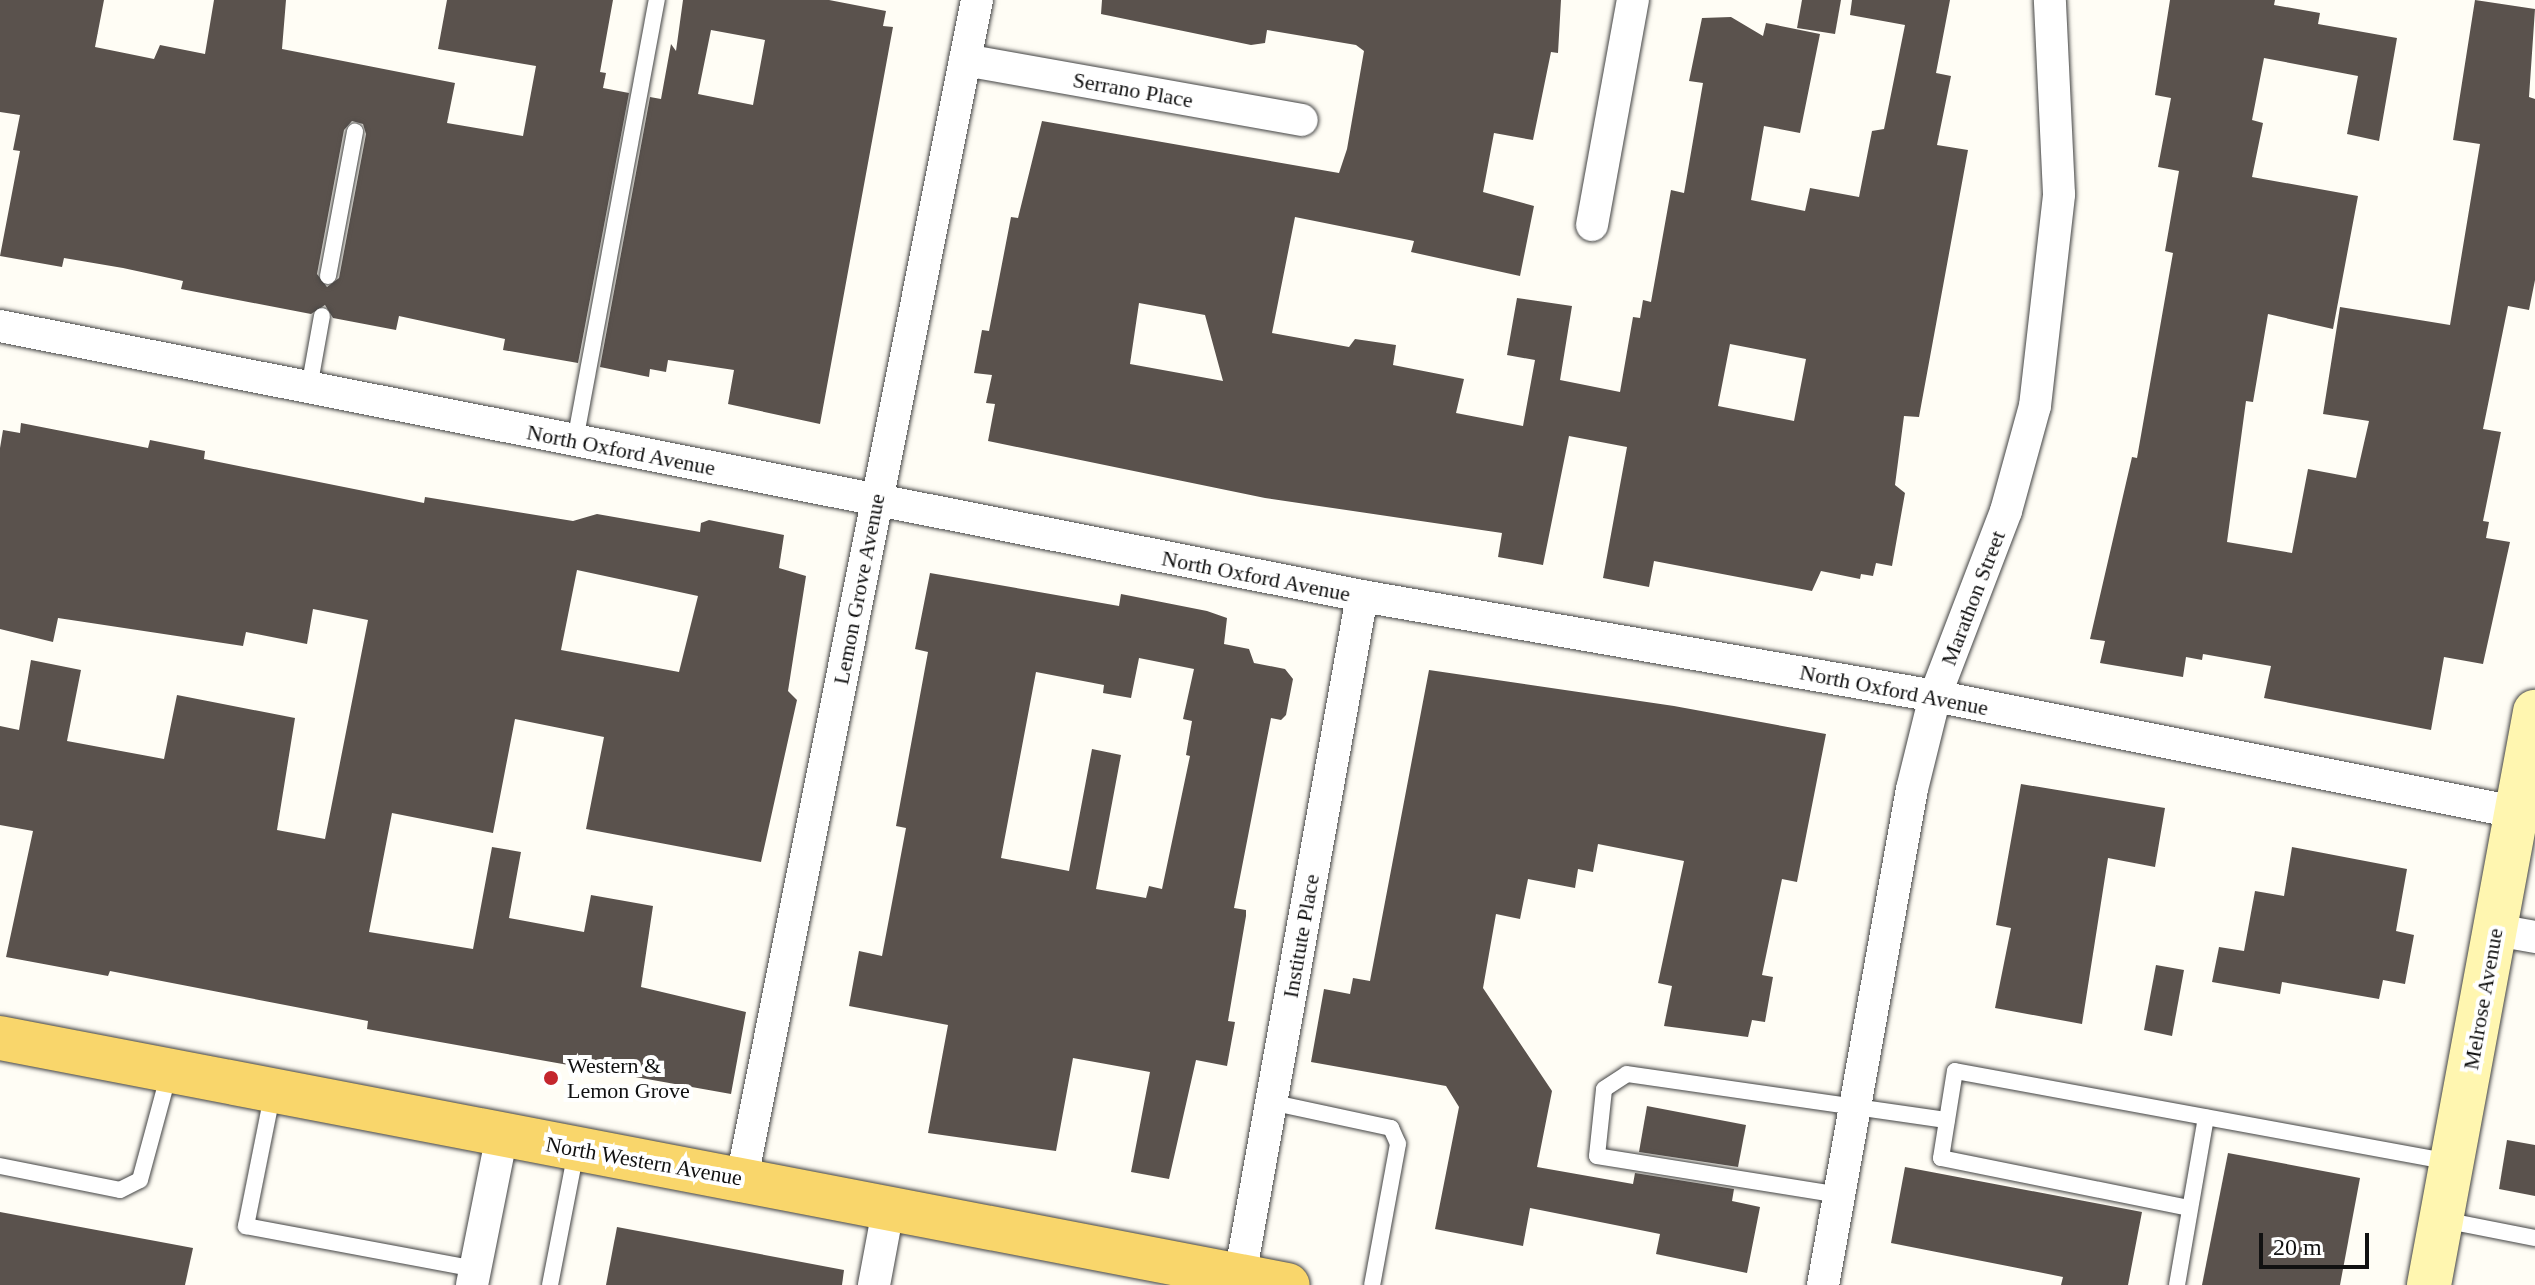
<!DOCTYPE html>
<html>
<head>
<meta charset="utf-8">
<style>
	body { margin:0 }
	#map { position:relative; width:2535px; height:1285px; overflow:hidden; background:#fffdf5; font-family:"Times New Roman",serif }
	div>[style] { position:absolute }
	.building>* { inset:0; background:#5a524d }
	.roads { filter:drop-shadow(0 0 2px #444) drop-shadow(0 0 2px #444) }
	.lane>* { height:16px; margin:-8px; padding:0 8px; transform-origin:8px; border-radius:8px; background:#fff }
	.street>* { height:32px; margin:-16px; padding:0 16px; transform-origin:16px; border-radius:16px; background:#fff }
	.secondary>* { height:44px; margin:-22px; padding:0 22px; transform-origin:22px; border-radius:22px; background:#fff6b0 }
	.primary>* { height:44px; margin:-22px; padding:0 22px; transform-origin:22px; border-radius:22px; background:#f9d66b }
	.dots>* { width:22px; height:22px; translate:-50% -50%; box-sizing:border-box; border:4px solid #fff; border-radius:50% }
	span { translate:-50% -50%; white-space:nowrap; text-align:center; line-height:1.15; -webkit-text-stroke:8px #fff; paint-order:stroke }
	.street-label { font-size:22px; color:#111 }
	.poi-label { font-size:22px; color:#111 }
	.left { translate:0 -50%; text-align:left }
	.scale { position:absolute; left:2259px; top:1233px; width:110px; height:36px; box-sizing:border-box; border:4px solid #111; border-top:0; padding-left:10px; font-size:24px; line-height:28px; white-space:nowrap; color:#111; -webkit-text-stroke:6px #fff; paint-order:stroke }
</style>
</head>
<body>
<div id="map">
	<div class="building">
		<div style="clip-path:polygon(evenodd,0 0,104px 0,95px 47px,154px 59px,160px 45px,205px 54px,214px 0,286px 0,282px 49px,455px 83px,447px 123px,523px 136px,536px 66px,438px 49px,447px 0,613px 0,600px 72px,606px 73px,603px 88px,629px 93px,578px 363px,503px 350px,505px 339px,399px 316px,396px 330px,333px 318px,325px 305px,311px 314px,181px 289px,183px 281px,123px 268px,64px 258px,62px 267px,0 256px,20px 151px,13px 150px,20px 115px,0 112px,0 0,352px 121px,363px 124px,366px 134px,339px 278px,327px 287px,317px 274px,344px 130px,352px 121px)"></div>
		<div style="clip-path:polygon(evenodd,683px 0,829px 0,886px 11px,883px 26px,893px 27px,820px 424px,728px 404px,734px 370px,668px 360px,666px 372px,650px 369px,649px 377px,600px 367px,650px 97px,661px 99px,671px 44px,676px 51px,683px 0,711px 30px,765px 40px,753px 105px,698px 94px,711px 30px)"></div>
		<div style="clip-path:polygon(evenodd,1102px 0,1561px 0,1558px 53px,1551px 52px,1533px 140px,1494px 133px,1483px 192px,1534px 206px,1520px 276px,1411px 252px,1414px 241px,1295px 217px,1272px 333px,1349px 347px,1355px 339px,1396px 345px,1393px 365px,1464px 379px,1456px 413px,1523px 426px,1535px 360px,1507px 355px,1517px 298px,1572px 306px,1560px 380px,1620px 392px,1633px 317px,1640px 318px,1643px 300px,1651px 302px,1671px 190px,1684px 193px,1703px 83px,1689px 81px,1702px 18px,1731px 17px,1763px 36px,1766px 23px,1820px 34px,1800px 133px,1764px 126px,1751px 200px,1805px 211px,1810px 188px,1859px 197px,1872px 131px,1884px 129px,1905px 25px,1850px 15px,1852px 0,1950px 0,1936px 73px,1951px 76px,1937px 145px,1968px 150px,1919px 417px,1904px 416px,1895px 485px,1905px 493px,1892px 566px,1876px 563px,1873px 576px,1861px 574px,1860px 579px,1821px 571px,1812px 591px,1654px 561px,1649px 587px,1603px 578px,1627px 447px,1569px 436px,1543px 565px,1498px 557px,1502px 533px,1265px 498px,988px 441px,995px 404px,986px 403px,992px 375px,974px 373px,982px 330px,989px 331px,1011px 217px,1018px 218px,1042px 121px,1339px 173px,1347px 149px,1364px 51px,1356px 45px,1267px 30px,1265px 43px,1251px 45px,1101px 14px,1102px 0,1139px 303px,1205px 315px,1223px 381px,1130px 364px,1139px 303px,1102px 0,1730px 344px,1806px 359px,1794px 421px,1718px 406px,1730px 344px)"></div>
		<div style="clip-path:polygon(1802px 0,1841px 0,1835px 34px,1797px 28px)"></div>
		<div style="clip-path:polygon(2170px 0,2275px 0,2274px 5px,2320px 13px,2318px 24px,2397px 38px,2379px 141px,2347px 134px,2358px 76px,2264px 58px,2252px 120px,2263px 123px,2252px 177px,2358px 196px,2333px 329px,2268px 314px,2253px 402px,2246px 401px,2227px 542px,2292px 553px,2308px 469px,2356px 478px,2369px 421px,2323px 414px,2340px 307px,2450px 325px,2480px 144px,2453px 140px,2475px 0,2535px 9px,2529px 97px,2535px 99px,2535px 280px,2529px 310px,2508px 306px,2483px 429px,2501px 432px,2483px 521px,2489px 522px,2486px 538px,2510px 542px,2483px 664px,2444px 657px,2431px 730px,2264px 698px,2271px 666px,2203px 654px,2202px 660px,2186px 657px,2183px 677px,2100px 663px,2105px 641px,2090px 639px,2132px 457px,2137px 458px,2173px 253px,2165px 251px,2179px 171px,2158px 167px,2171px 98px,2155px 95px)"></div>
		<div style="clip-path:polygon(evenodd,21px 423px,148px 448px,150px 440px,205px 451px,204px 459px,424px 503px,425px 497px,573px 521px,597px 514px,700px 532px,701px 523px,709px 520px,784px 535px,779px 568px,806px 576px,788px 691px,797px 700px,761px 862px,586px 829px,604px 737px,515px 719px,493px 833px,392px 813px,369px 932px,473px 949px,492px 847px,521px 852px,509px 918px,584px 932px,591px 895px,653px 906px,641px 987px,746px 1012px,731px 1094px,367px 1029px,368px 1021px,110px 971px,108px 976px,6px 957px,33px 831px,0 825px,0 726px,19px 730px,31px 660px,81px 670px,67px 741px,164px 759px,177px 695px,295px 718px,277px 830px,325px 839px,368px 620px,313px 609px,307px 644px,246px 632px,243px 646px,58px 618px,53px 642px,0 629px,0 448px,3px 430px,20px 433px,21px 423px,577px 570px,698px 596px,679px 672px,561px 650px,577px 570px)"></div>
		<div style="clip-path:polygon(evenodd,930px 573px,1119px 606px,1121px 594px,1207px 611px,1227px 618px,1224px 644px,1249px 649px,1254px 663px,1285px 669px,1293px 679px,1286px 715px,1281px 720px,1271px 718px,1234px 908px,1246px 910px,1246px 916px,1228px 1021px,1235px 1022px,1227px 1066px,1196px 1060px,1169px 1179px,1131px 1172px,1150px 1072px,1073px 1058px,1056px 1151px,928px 1133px,948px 1025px,849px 1006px,859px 951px,882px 956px,906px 828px,896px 826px,928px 652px,915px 649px,930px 573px,1139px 658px,1194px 669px,1183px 719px,1192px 721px,1186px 755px,1190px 756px,1162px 889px,1149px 886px,1146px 898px,1096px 889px,1121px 755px,1092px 749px,1069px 871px,1001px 858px,1036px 672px,1104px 685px,1103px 693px,1131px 698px,1139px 658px)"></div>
		<div style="clip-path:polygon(1429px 670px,1674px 706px,1826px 734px,1797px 882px,1782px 879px,1762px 975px,1773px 977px,1765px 1022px,1752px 1020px,1748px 1037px,1664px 1026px,1672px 986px,1658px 983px,1684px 861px,1598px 844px,1593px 872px,1578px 869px,1575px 888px,1528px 879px,1520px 919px,1496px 914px,1483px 988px,1552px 1091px,1537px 1167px,1633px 1184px,1635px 1173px,1734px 1189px,1732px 1201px,1760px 1207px,1747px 1273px,1656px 1254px,1660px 1234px,1530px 1208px,1523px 1246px,1435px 1229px,1459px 1107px,1446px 1086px,1311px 1062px,1324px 989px,1350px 994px,1353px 978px,1370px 981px)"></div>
		<div style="clip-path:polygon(2021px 784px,2165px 808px,2155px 867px,2108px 858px,2082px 1024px,1995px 1008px,2011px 928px,1996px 925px)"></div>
		<div style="clip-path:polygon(2292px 847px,2407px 869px,2396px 931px,2414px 935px,2405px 984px,2383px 980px,2379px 999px,2282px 982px,2280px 994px,2212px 982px,2219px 947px,2244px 951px,2255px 891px,2284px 896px)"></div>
		<div style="clip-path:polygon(2156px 965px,2184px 970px,2172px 1036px,2144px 1030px)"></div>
		<div style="clip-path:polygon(1647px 1106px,1746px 1125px,1738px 1167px,1639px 1152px)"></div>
		<div style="clip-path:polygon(2507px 1140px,2535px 1145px,2535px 1196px,2499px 1189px)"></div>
		<div style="clip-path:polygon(2228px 1153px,2360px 1178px,2340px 1285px,2202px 1285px)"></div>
		<div style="clip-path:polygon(1905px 1167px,2142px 1212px,2128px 1285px,2061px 1285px,2063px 1277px,1891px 1243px)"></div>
		<div style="clip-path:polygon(0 1212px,193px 1248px,185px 1285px,0 1285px)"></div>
		<div style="clip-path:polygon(617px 1227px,844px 1270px,842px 1285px,606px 1285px)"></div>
	</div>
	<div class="roads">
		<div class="lane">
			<div style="left:328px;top:276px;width:147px;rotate:-79.4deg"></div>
			<div style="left:309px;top:388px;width:73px;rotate:-79.8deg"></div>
			<div style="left:575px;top:441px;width:449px;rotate:-79.5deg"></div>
			<div style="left:273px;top:1091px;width:138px;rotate:101.3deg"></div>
			<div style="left:246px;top:1226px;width:233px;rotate:10.6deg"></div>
			<div style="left:1270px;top:1102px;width:124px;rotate:12.1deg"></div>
			<div style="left:1391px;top:1128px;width:17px;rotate:66deg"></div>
			<div style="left:1398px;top:1144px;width:143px;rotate:100.4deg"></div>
			<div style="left:0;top:1166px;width:122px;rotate:11.3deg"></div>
			<div style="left:120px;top:1190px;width:22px;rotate:-27deg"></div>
			<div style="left:140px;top:1180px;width:111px;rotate:-74.8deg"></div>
			<div style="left:1840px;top:1195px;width:246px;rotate:-170.9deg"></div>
			<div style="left:1597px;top:1156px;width:67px;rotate:-84deg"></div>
			<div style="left:1604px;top:1089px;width:27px;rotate:-33deg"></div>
			<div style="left:1627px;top:1074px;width:323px;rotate:8.2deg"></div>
			<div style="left:2189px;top:1208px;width:253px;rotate:-168.6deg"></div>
			<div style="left:1941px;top:1158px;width:88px;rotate:-80.9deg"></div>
			<div style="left:1955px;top:1071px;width:504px;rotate:10.4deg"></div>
			<div style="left:2443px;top:1220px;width:94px;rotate:11.1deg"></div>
			<div style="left:550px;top:1285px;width:136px;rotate:-79deg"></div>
			<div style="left:2177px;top:1285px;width:170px;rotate:-80.2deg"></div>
		</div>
		<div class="street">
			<div style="left:965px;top:60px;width:342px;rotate:10.1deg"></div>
			<div style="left:1592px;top:225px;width:229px;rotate:-79.7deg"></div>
			<div style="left:0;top:326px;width:1389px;rotate:11.21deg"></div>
			<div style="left:1362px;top:596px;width:582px;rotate:9.9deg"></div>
			<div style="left:1935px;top:696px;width:591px;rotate:11.31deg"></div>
			<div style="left:2496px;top:930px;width:40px;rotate:10deg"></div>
			<div style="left:742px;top:1178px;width:1201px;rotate:-78.72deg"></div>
			<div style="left:1240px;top:1276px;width:691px;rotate:-79.83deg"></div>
			<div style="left:472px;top:1285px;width:153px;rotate:-78.7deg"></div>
			<div style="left:874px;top:1285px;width:81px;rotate:-79.4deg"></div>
			<div style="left:1823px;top:1285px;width:504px;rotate:-79.83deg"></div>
			<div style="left:1912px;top:789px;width:96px;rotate:-76.1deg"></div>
			<div style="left:1935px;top:696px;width:198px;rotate:-69deg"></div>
			<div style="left:2006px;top:511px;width:109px;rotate:-74.6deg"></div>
			<div style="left:2035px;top:406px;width:213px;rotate:-83.5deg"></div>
			<div style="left:2059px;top:194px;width:194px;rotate:-92.7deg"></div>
		</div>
		<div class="secondary">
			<div style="left:2429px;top:1285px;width:583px;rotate:-79.52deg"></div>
		</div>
		<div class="primary">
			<div style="left:0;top:1038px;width:1311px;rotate:10.86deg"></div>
		</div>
	</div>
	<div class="dots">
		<div style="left:551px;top:1078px;background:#c4262e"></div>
	</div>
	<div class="street-label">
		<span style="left:1133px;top:90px;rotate:10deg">Serrano Place</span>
		<span style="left:621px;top:450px;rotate:11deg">North Oxford Avenue</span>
		<span style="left:1256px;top:576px;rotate:11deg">North Oxford Avenue</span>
		<span style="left:859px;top:589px;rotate:-79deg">Lemon Grove Avenue</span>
		<span style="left:1973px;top:598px;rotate:-69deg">Marathon Street</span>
		<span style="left:1894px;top:690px;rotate:11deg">North Oxford Avenue</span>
		<span style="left:1301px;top:936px;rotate:-80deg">Institute Place</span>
		<span style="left:2483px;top:999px;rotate:-80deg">Melrose Avenue</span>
		<span style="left:644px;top:1161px;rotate:10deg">North Western Avenue</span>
	</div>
	<div class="poi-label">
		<span class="left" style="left:567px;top:1078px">Western &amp;<br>Lemon Grove</span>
	</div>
	<div class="scale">20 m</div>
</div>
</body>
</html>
